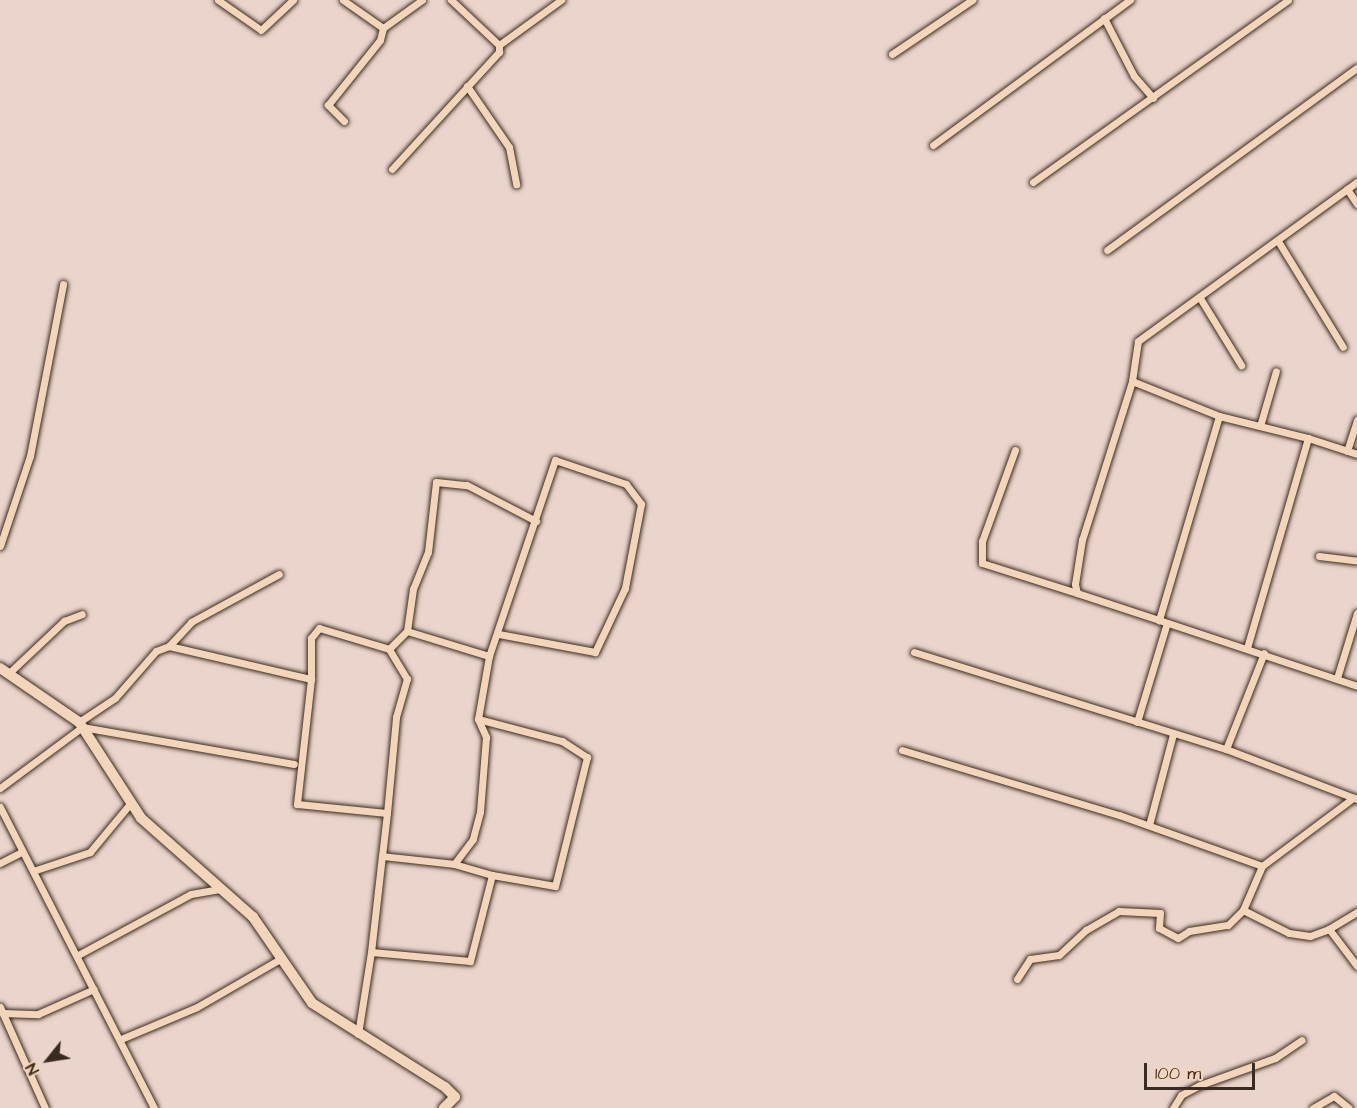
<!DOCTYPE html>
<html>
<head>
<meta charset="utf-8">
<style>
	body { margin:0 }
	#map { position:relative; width:1357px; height:1108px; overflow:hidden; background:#ead4cc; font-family:"Architects Daughter",sans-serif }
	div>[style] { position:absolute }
	.roads { filter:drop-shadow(0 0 2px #3b2a1e) drop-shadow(0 0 2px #3b2a1e) }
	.street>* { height:7px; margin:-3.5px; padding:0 3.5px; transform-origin:3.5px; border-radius:3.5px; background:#f3d5b9 }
	.secondary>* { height:10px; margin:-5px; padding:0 5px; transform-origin:5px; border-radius:5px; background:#f3d5b9 }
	span { translate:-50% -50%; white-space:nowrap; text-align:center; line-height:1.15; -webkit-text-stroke:4.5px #f3d5b9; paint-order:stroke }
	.north { position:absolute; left:18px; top:1030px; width:60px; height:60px; -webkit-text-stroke:4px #f3d5b9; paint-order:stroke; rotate:240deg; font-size:16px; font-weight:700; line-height:24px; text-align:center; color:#3b2a1e }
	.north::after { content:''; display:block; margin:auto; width:21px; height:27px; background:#3b2a1e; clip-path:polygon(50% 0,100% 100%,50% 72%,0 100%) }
	.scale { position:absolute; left:1144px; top:1063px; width:111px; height:27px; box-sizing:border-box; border:3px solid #3b2a1e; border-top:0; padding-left:8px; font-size:18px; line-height:21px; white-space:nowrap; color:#3b2a1e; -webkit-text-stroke:4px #f3d5b9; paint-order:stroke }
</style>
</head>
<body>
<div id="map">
	<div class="roads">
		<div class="street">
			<div style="left:218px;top:0;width:52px;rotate:34.9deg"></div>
			<div style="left:261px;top:30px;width:44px;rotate:-43.2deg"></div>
			<div style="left:343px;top:0;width:49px;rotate:35deg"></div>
			<div style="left:1104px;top:18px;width:65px;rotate:62.7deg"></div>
			<div style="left:1134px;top:76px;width:29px;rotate:49deg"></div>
			<div style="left:499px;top:45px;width:77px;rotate:-36deg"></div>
			<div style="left:892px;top:54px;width:97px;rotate:-34deg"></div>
			<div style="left:467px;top:86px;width:74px;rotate:55.5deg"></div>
			<div style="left:509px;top:147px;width:38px;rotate:79deg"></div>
			<div style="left:344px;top:121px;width:23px;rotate:-135deg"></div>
			<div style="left:328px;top:105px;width:83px;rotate:-51.3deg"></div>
			<div style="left:380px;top:40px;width:12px;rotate:-76deg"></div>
			<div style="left:383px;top:28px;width:48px;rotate:-35.7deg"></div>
			<div style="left:933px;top:145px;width:245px;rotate:-36.4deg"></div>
			<div style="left:392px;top:169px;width:159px;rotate:-47.6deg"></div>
			<div style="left:499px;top:52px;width:7px;rotate:-90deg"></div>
			<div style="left:499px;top:45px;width:66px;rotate:-136.8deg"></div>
			<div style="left:1033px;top:182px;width:313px;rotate:-35.5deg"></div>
			<div style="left:1347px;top:189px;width:18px;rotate:56deg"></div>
			<div style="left:1278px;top:241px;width:124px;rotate:58.5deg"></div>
			<div style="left:1107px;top:250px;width:309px;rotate:-36.1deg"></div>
			<div style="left:1200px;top:298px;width:79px;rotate:58.5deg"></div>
			<div style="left:1132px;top:381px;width:94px;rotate:21.9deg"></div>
			<div style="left:1219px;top:416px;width:213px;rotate:106.4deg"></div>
			<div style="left:1159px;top:620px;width:86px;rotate:-161.8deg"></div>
			<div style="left:1077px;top:593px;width:9px;rotate:-103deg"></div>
			<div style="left:1075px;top:584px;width:45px;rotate:-81deg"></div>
			<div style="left:1082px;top:540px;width:167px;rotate:-72.5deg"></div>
			<div style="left:1132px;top:381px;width:40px;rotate:-81.5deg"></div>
			<div style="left:1138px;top:341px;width:271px;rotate:-36deg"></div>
			<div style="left:1219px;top:416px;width:92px;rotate:13.9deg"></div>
			<div style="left:1308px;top:438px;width:219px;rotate:106.2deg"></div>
			<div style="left:1260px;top:426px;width:57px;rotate:-73.8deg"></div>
			<div style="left:1308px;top:438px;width:52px;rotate:18.1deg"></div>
			<div style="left:1015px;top:450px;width:97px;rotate:109.9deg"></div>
			<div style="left:982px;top:541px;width:22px;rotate:90deg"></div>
			<div style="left:982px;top:563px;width:100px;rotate:17.5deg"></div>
			<div style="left:1347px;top:451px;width:33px;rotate:-72deg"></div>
			<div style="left:0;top:546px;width:95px;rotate:-71.6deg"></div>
			<div style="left:30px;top:456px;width:175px;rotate:-79.1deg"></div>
			<div style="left:1319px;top:556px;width:38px;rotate:7deg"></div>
			<div style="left:1159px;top:620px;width:209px;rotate:18.4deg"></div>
			<div style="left:407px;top:631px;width:42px;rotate:-81.9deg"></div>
			<div style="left:413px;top:589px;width:40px;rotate:-68deg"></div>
			<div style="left:428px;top:552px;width:70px;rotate:-83.5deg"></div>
			<div style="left:436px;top:482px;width:31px;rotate:6deg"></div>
			<div style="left:467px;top:485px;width:78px;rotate:27.6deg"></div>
			<div style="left:169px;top:646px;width:33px;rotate:-47deg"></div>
			<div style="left:191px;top:622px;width:100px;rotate:-28.6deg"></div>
			<div style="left:914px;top:652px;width:327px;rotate:17.3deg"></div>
			<div style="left:1226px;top:749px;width:140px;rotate:20.9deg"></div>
			<div style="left:489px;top:656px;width:207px;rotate:-71.4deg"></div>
			<div style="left:555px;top:460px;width:75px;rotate:18.7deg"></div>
			<div style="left:626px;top:484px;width:25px;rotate:53deg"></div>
			<div style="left:641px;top:504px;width:86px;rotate:100.8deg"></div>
			<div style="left:625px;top:588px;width:71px;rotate:115.1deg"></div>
			<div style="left:595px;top:652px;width:98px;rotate:-169.4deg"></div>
			<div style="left:9px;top:673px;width:76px;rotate:-43.4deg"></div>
			<div style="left:64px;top:621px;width:19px;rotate:-21deg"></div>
			<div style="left:1337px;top:678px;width:68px;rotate:-72.9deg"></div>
			<div style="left:311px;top:679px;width:126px;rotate:96.4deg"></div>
			<div style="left:297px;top:804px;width:90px;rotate:5.7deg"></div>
			<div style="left:387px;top:813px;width:43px;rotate:96.6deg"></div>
			<div style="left:382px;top:856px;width:72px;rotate:6.3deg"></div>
			<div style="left:478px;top:719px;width:87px;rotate:14.7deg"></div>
			<div style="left:562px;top:741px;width:30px;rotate:33deg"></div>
			<div style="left:587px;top:757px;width:133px;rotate:103.9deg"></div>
			<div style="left:555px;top:886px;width:64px;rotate:-170.1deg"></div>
			<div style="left:79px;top:722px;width:43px;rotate:-33.7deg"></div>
			<div style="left:115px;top:698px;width:62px;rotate:-48.9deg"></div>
			<div style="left:156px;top:651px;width:14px;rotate:-21deg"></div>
			<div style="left:169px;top:646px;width:146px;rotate:13.1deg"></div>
			<div style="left:311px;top:679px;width:41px;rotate:-90deg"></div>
			<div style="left:311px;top:638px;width:13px;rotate:-51deg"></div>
			<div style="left:319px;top:628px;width:73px;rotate:16.7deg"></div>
			<div style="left:389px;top:649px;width:25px;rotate:-45deg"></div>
			<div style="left:407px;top:631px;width:86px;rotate:17deg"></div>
			<div style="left:489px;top:656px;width:64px;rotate:99.9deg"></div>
			<div style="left:478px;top:719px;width:20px;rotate:66deg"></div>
			<div style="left:486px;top:737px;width:75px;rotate:94.6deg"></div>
			<div style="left:480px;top:812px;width:28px;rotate:105deg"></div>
			<div style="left:473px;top:839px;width:31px;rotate:127deg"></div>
			<div style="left:454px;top:864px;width:40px;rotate:16deg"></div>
			<div style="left:492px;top:875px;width:89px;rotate:104.3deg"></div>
			<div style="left:470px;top:961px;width:99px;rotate:-174.8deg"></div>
			<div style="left:371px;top:952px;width:97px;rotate:-83.5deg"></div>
			<div style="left:1137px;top:722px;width:100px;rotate:-73.2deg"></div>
			<div style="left:1226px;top:749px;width:103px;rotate:-68.4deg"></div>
			<div style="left:902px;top:750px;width:227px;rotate:16.7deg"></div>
			<div style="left:1119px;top:815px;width:152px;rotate:19.6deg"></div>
			<div style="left:0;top:788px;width:102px;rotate:-36.6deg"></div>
			<div style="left:82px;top:727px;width:215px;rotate:9.9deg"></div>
			<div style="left:0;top:807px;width:338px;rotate:62.9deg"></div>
			<div style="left:387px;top:813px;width:96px;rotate:-84.6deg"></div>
			<div style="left:396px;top:717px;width:40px;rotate:-74deg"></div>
			<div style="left:407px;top:679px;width:35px;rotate:-121deg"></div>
			<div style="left:1149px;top:825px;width:94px;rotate:-75.2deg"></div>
			<div style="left:0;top:863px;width:25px;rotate:-27deg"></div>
			<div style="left:33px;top:871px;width:60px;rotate:-18.4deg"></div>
			<div style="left:90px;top:852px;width:61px;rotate:-50.3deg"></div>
			<div style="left:1243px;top:910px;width:51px;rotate:26.6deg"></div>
			<div style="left:1289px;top:933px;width:21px;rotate:8deg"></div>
			<div style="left:1310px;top:936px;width:20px;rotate:-20deg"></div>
			<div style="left:1357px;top:912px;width:33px;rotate:149deg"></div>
			<div style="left:1329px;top:929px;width:46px;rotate:52.9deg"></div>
			<div style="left:78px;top:955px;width:128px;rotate:-28.4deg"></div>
			<div style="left:191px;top:894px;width:29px;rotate:-10deg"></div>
			<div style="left:1017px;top:979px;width:24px;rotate:-57deg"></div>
			<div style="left:1030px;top:959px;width:29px;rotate:-8deg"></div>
			<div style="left:1059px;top:955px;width:37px;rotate:-43deg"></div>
			<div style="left:1086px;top:930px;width:38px;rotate:-30deg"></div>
			<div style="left:1119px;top:911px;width:41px;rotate:2.8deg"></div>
			<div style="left:1160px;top:913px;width:15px;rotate:94deg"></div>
			<div style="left:1159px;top:928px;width:21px;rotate:28deg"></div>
			<div style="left:1178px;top:938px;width:13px;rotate:-32deg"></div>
			<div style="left:1189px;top:931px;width:39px;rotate:-9deg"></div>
			<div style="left:1228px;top:925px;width:21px;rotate:-45deg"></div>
			<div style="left:1243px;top:910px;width:48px;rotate:-66.6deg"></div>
			<div style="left:1262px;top:866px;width:114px;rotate:-36.8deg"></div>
			<div style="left:0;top:1007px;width:111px;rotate:66deg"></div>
			<div style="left:3px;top:1013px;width:35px;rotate:2deg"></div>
			<div style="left:38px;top:1014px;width:61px;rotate:-24.1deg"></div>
			<div style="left:358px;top:1034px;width:83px;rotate:-81deg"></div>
			<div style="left:121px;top:1039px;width:82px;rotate:-22.8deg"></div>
			<div style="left:197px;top:1007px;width:96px;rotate:-30deg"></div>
			<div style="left:1173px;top:1108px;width:15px;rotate:-58deg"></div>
			<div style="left:1181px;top:1095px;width:21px;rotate:-28deg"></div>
			<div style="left:1200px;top:1085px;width:80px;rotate:-19.8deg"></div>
			<div style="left:1275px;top:1058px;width:32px;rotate:-34deg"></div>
			<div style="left:1313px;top:1108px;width:24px;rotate:-30deg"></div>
			<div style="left:1334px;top:1096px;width:19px;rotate:39deg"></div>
		</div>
		<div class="secondary">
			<div style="left:0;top:668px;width:96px;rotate:34.4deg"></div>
			<div style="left:79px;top:722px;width:114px;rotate:57.1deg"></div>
			<div style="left:141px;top:818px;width:149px;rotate:41.5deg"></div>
			<div style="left:253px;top:917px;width:104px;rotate:55.5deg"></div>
			<div style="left:312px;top:1003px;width:157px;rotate:32.3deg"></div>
			<div style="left:445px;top:1087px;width:14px;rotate:45deg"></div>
			<div style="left:455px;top:1097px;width:16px;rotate:135deg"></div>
		</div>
	</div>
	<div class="north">N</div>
	<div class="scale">100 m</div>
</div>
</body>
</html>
